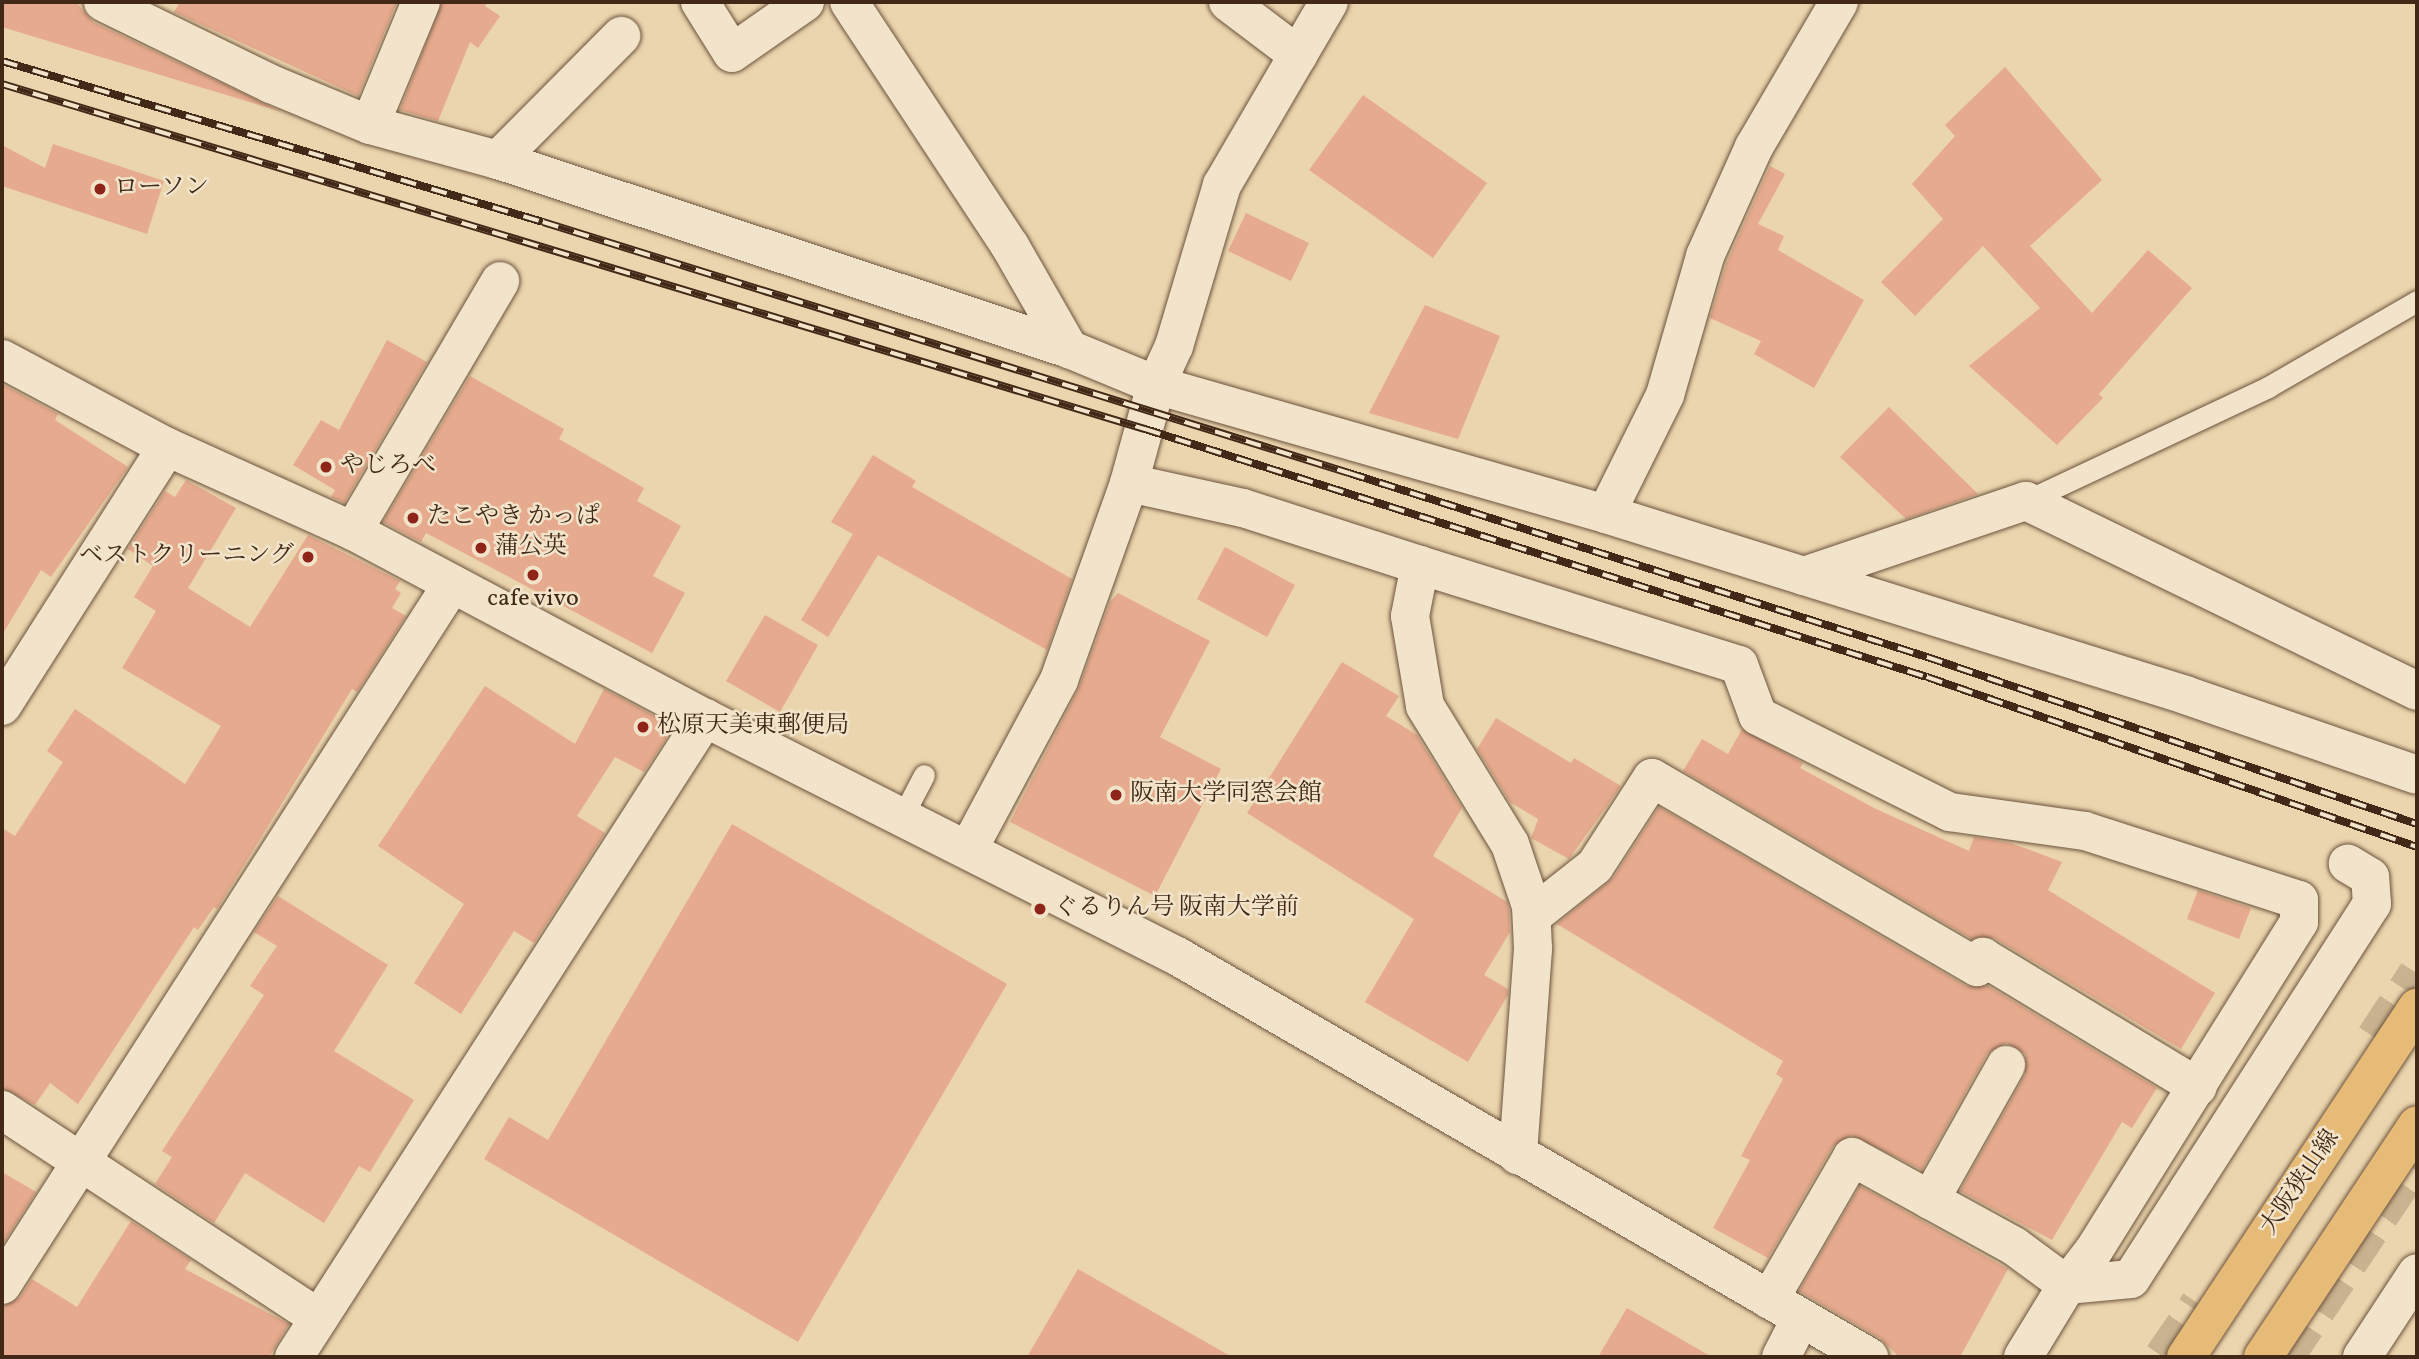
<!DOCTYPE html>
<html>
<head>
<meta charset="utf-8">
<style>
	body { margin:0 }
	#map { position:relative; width:2419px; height:1359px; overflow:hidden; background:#ebd5ae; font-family:Vollkorn,"Noto Serif JP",serif }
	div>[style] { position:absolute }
	.building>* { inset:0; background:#e6aa8e }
	.highway-tunnel>* { height:38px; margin-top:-19px; transform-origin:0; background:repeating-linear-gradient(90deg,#c9b290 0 38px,transparent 0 57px) }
	.roads { filter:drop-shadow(0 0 2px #6c533d) drop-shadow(0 0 2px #6c533d) }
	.lane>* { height:21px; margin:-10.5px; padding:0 10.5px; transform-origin:10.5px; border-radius:10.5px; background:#f2e4ca }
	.street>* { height:38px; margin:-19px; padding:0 19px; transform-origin:19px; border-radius:19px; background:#f2e4ca }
	.primary>* { height:38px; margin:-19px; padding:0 19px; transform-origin:19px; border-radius:19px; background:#e6ba77 }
	.rail>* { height:8px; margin-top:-4px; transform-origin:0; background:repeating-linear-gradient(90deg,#f2e4ca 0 16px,#412817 0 32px); box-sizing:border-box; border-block:2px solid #412817 }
	.dots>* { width:19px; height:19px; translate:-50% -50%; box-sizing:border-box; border:4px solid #f2e4ca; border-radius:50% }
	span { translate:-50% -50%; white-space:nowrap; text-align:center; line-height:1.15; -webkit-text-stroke:5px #f2e4ca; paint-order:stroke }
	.poi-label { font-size:24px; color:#412817 }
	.left { translate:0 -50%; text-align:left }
	.right { translate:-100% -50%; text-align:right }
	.street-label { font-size:24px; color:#412817 }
	.frame { position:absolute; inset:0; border:4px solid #412817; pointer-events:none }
</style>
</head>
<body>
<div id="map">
	<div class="building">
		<div style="clip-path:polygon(2px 2px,76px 2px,93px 22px,282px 112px,2px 27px)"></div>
		<div style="clip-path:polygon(180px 2px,397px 2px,358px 96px,174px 12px)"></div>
		<div style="clip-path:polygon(442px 2px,487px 2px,485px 6px,500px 16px,478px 48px,470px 42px,438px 121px,400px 110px)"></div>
		<div style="clip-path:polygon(2005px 67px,2102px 180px,2030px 246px,2092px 313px,2148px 250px,2192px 288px,2099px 394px,2103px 398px,2057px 445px,1969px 366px,2040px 308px,1983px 246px,1915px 316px,1881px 282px,1943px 219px,1912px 184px,1955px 136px,1945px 125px)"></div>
		<div style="clip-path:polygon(1363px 95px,1487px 183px,1433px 258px,1309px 170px)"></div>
		<div style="clip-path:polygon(53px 144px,164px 181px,147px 234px,2px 186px,2px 145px,45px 168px)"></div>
		<div style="clip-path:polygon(1770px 166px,1785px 174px,1758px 224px,1784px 236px,1778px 250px,1864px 300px,1814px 388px,1754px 354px,1761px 341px,1710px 318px,1726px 264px)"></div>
		<div style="clip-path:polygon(1246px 213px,1309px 243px,1291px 281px,1228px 251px)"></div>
		<div style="clip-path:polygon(1425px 305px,1500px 336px,1458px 439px,1369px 413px)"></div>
		<div style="clip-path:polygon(387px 340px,427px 362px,344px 503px,331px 497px,335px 490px,293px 465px,321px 420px,339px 430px)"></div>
		<div style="clip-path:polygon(470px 376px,564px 429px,559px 439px,644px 488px,637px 501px,681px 526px,653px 576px,685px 593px,652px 653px,426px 533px,421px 542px,383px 522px)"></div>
		<div style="clip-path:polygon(2px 384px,58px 414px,55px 420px,128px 467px,51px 577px,41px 570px,2px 635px)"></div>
		<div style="clip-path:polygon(1889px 407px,1978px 494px,1906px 519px,1840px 457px)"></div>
		<div style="clip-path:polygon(873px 455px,916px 481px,912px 487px,1072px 579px,1047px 650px,878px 555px,828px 637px,801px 620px,853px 534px,831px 522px)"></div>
		<div style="clip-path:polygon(186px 480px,236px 508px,188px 588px,250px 627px,308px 535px,400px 581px,395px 589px,401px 593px,392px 608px,406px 616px,357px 692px,352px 689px,217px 909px,214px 907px,198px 930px,194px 927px,78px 1104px,50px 1083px,35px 1105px,2px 1088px,2px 828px,15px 836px,63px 762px,47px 751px,75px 709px,185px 784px,221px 726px,122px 668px,156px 611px,134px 597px,153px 566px,128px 549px,165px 491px,175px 497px)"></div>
		<div style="clip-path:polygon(1225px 547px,1295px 585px,1267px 637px,1197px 599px)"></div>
		<div style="clip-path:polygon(1118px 593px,1210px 641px,1160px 737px,1221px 769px,1155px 896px,1010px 822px,1078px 690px,1110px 602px)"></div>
		<div style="clip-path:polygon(765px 615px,818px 645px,780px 712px,726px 681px)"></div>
		<div style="clip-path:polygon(1342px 662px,1399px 696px,1386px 716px,1417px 735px,1462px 808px,1433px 856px,1507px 902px,1509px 910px,1510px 932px,1484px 975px,1508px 989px,1508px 995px,1468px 1062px,1365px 1002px,1414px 919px,1247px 813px)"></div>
		<div style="clip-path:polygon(485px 686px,575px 744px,604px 689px,664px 721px,658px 733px,667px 737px,644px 772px,615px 757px,577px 816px,605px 833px,534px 943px,514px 931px,461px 1014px,414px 983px,464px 904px,378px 846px)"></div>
		<div style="clip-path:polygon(1496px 718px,1571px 763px,1574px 758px,1621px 786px,1569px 859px,1531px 838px,1538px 819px,1510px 802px,1477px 749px)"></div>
		<div style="clip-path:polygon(1742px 729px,1803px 763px,1800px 768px,1876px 809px,1969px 851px,1974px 837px,2011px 843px,2062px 862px,2048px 890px,2215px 993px,2181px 1049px,1994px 938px,1972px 939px,1683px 771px,1702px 739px,1728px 754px)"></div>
		<div style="clip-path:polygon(1659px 807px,1966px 986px,1988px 986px,2157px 1088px,2132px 1128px,2122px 1122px,2052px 1240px,1960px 1191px,2025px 1075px,2025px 1054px,2006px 1043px,1987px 1054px,1922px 1170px,1851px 1135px,1833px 1146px,1768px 1258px,1713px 1228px,1750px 1160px,1741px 1156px,1783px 1079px,1776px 1074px,1783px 1061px,1557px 924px,1613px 878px)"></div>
		<div style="clip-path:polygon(732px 824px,1007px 984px,798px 1342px,484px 1159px,509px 1117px,548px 1140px)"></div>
		<div style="clip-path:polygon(2198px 890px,2251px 908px,2239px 939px,2187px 919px)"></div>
		<div style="clip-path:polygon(278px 896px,388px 965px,334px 1051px,414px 1100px,370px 1172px,359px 1166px,324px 1223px,245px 1173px,214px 1223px,155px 1184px,172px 1157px,162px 1151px,264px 995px,250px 986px,277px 946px,254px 932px)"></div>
		<div style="clip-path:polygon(2px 1172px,36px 1192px,2px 1245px)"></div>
		<div style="clip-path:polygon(1860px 1186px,2008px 1269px,1960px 1357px,1899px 1357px,1880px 1338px,1799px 1291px)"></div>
		<div style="clip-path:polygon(131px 1221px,191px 1260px,185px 1269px,289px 1324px,269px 1357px,2px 1357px,2px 1307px,20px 1297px,32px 1279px,77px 1307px)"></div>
		<div style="clip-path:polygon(1078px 1269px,1232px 1357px,1027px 1357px)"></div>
		<div style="clip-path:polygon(1627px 1308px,1712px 1357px,1598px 1357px)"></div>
	</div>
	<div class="highway-tunnel">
		<div style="left:2375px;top:1038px;width:77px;rotate:-56.7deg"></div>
		<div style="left:2163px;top:1357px;width:64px;rotate:-55.8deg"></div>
		<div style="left:2285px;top:1357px;width:237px;rotate:-56.2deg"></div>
	</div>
	<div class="roads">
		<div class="lane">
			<div style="left:2026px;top:501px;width:268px;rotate:-25.2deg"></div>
			<div style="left:2268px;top:387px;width:172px;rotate:-30deg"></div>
			<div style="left:903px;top:815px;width:45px;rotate:-62.3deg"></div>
		</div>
		<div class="street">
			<div style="left:103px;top:2px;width:187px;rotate:26deg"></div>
			<div style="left:271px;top:84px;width:107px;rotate:22.5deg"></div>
			<div style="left:370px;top:125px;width:133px;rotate:15.3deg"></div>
			<div style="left:498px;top:160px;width:601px;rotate:18.31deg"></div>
			<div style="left:1069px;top:349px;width:94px;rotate:22.5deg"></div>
			<div style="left:1156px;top:385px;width:468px;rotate:16deg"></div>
			<div style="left:1606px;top:514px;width:207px;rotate:17.4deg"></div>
			<div style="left:1804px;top:576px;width:234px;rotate:-18.7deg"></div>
			<div style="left:2026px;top:501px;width:435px;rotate:25.9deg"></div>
			<div style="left:700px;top:2px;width:60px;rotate:57.9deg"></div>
			<div style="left:732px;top:53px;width:89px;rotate:-34.9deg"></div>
			<div style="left:849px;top:2px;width:292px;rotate:56.6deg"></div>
			<div style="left:1010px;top:246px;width:119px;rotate:60.2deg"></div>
			<div style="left:1228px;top:2px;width:88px;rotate:37.1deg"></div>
			<div style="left:370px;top:125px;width:133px;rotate:-67.5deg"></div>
			<div style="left:498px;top:160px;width:175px;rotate:-45.2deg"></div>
			<div style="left:2px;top:359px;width:187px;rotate:28.1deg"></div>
			<div style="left:167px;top:447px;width:204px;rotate:24.3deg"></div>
			<div style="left:353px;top:531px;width:399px;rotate:28deg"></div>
			<div style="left:705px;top:718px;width:529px;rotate:26.76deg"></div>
			<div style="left:1177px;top:956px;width:800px;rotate:30.09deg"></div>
			<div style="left:1129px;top:483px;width:117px;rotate:12.4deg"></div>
			<div style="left:1243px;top:508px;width:186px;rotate:17.9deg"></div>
			<div style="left:1420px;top:565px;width:52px;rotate:101.1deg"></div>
			<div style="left:1410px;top:616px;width:91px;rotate:80.5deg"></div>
			<div style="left:1425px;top:706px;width:162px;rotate:58.4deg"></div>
			<div style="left:1510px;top:844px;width:65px;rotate:71.3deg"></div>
			<div style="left:1531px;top:906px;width:43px;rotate:87.3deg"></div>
			<div style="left:1533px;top:949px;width:207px;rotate:94.2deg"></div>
			<div style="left:1606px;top:514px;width:133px;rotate:-63.6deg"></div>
			<div style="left:1665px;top:395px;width:145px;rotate:-73.9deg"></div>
			<div style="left:1705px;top:256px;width:120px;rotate:-65.8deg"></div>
			<div style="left:1754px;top:147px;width:168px;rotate:-59.6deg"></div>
			<div style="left:353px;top:531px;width:290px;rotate:-59.5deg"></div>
			<div style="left:1420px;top:565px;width:334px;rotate:17.4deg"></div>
			<div style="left:1739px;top:665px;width:54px;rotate:69.6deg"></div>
			<div style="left:1758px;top:716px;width:215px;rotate:26.6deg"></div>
			<div style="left:1950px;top:812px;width:136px;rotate:8deg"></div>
			<div style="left:2085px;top:831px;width:225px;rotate:17.9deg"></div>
			<div style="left:2299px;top:900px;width:22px;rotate:90deg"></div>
			<div style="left:2299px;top:922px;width:387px;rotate:122deg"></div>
			<div style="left:2094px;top:1250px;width:44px;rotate:127.6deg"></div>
			<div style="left:2067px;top:1285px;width:66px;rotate:-143.7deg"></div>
			<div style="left:2014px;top:1246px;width:185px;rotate:-151.2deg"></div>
			<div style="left:1852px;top:1157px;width:165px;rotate:120.1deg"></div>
			<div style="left:1804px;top:576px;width:399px;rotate:17.3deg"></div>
			<div style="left:2185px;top:695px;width:245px;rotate:19deg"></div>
			<div style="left:2px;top:706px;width:307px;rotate:-57.5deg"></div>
			<div style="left:969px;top:848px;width:191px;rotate:-61.8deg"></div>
			<div style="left:1059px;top:680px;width:209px;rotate:-70.4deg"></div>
			<div style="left:1129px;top:483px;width:102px;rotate:-74.6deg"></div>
			<div style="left:1156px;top:385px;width:43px;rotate:-65.2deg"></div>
			<div style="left:1174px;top:346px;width:168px;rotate:-73.4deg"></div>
			<div style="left:1222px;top:185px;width:212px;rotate:-59.7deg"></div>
			<div style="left:1532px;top:916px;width:80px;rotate:-38.4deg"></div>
			<div style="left:1595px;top:866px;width:105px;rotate:-57.1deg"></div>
			<div style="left:1652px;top:778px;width:376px;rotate:30.2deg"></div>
			<div style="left:1977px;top:967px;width:12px;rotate:-59deg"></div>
			<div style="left:1983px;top:957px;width:251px;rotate:31.2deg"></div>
			<div style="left:2px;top:1110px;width:379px;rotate:33.3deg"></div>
			<div style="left:1930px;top:1200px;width:155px;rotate:-60.6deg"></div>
			<div style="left:2px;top:1285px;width:833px;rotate:-57.3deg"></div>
			<div style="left:294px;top:1357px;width:760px;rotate:-57.25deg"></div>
			<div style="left:1781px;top:1357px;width:44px;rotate:-62.9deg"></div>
			<div style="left:2023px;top:1357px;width:84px;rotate:-58.6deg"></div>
			<div style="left:2067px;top:1285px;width:64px;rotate:-5.4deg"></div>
			<div style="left:2131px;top:1279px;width:446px;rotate:-57.3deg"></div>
			<div style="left:2372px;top:904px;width:27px;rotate:-94deg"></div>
			<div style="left:2370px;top:877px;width:26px;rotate:-149deg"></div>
			<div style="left:2362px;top:1357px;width:100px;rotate:-56.8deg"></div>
		</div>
		<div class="primary">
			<div style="left:2186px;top:1357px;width:419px;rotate:-56.5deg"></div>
			<div style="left:2263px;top:1357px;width:278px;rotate:-56.4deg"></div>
		</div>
	</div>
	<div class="rail">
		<div style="left:2px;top:61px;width:564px;rotate:16.57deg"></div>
		<div style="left:543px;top:222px;width:844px;rotate:17.3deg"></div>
		<div style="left:1349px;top:473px;width:607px;rotate:17.66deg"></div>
		<div style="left:1927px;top:657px;width:518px;rotate:18.82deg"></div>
		<div style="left:2px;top:84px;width:1194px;rotate:16.8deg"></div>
		<div style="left:1145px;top:429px;width:820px;rotate:17.6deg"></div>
		<div style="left:1927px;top:677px;width:519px;rotate:19.13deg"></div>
	</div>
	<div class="dots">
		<div style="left:100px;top:189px;background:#8f2418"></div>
		<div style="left:326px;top:467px;background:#8f2418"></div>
		<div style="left:413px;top:518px;background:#8f2418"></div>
		<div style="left:481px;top:548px;background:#8f2418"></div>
		<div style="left:308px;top:557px;background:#8f2418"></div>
		<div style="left:533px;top:575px;background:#8f2418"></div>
		<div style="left:643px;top:727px;background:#8f2418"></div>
		<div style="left:1116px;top:795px;background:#8f2418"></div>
		<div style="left:1040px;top:909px;background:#8f2418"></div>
	</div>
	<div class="poi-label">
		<span class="left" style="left:114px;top:189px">ローソン</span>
		<span class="left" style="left:340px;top:467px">やじろべ</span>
		<span class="left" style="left:427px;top:518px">たこやき かっぱ</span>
		<span class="left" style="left:495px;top:548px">蒲公英</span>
		<span class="right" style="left:294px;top:557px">ベストクリーニング</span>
		<span style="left:533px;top:600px">cafe vivo</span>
		<span class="left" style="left:657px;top:727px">松原天美東郵便局</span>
		<span class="left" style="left:1130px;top:795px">阪南大学同窓会館</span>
		<span class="left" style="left:1054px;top:909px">ぐるりん号 阪南大学前</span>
	</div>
	<div class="street-label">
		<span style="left:2301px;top:1183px;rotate:-56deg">大阪狭山線</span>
	</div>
	<div class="frame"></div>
</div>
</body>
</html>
